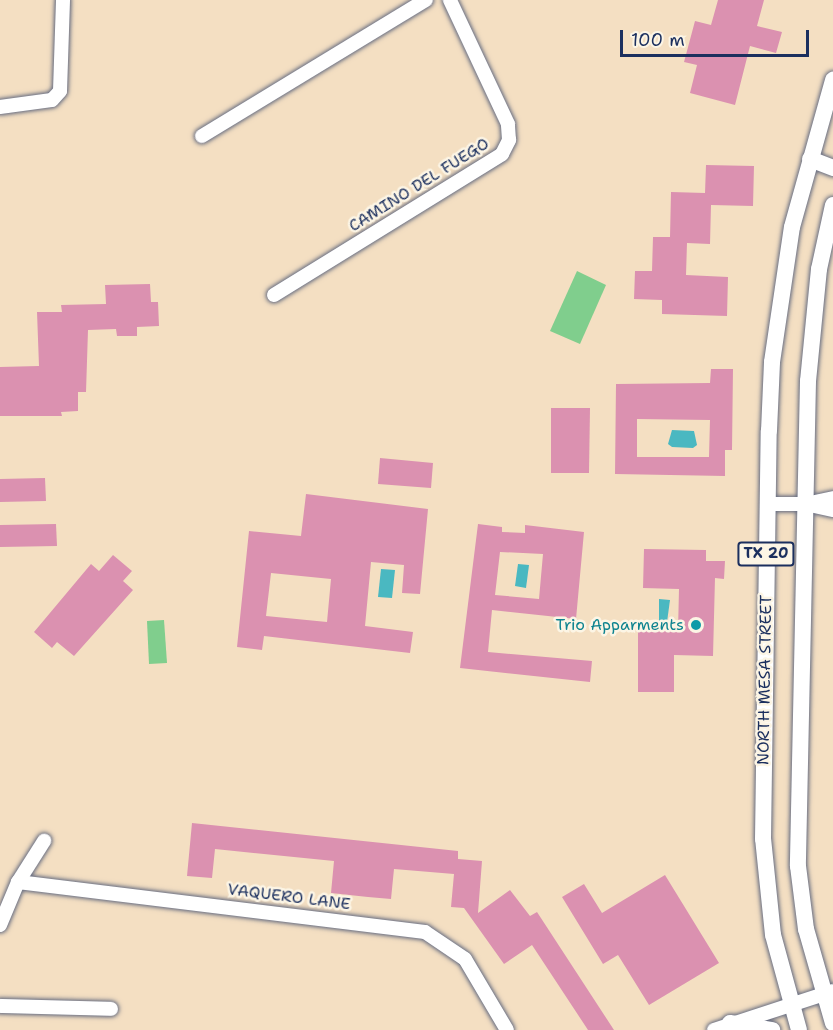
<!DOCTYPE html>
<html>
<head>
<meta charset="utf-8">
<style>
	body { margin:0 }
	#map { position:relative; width:833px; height:1030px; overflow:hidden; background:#f4dfc2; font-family:"Shantell Sans",sans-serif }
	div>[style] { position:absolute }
	.green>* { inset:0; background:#80ce8d }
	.water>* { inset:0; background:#4ab8c1 }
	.building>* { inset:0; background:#db91b0 }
	.roads { filter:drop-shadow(0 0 2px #676d81) drop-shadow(0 0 2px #676d81) }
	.minor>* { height:14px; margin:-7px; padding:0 7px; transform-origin:7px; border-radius:7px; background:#fff }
	.major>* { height:16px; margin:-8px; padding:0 8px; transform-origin:8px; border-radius:8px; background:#fff }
	.dots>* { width:16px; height:16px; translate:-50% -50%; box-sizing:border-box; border:3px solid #fcf5e5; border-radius:50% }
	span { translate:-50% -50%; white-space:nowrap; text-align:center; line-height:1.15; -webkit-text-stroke:5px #fcf5e5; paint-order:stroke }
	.shield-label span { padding:2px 4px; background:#fcf5e5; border:2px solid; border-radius:4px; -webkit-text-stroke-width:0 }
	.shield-label { font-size:15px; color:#1b2f5e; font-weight:700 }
	.street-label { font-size:16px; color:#1b2f5e }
	.culture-label { font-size:16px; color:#0d838f }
	.right { translate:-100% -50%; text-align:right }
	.scale { position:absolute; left:620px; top:30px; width:189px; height:27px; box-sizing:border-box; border:3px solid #1b2f5e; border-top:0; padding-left:8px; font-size:18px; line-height:21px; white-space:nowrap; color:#1b2f5e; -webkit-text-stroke:4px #fcf5e5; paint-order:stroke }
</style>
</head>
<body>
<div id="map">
	<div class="green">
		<div style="clip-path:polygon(577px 271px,606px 285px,580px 344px,550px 331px)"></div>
		<div style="clip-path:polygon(164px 620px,167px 663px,149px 664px,147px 621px)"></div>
	</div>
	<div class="water">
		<div style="clip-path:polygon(672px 430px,694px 431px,697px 445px,693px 448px,672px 447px,668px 444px)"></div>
		<div style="clip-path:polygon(518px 564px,529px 565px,526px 588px,515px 586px)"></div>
		<div style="clip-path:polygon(381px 569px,395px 570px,392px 598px,378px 597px)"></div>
		<div style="clip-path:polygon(659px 599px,670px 600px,667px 622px,659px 621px)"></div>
	</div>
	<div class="building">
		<div style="clip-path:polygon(718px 0,764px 0,757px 26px,782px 32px,776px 53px,750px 46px,735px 105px,690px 93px,697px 65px,684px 62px,695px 21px,711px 25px)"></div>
		<div style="clip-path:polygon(706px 165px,754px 166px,753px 206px,711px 205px,710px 244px,687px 243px,686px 275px,728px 277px,727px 316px,662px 314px,662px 300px,634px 299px,635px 271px,652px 271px,653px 237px,670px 237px,671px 192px,705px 193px)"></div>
		<div style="clip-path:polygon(150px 284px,151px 302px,158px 302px,159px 326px,137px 327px,137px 336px,117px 336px,116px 329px,88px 330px,86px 392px,78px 392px,78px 411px,61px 412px,62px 416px,0 416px,0 367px,39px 366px,37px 312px,62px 312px,61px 305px,106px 304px,105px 285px)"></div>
		<div style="clip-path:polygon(evenodd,711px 369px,733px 369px,732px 450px,725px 450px,725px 476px,615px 474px,616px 384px,710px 383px,711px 369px,637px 419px,710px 420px,709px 457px,637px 457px,637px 419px)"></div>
		<div style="clip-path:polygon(551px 408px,590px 408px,589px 473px,551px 473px)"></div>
		<div style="clip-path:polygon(380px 458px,433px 463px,431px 488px,378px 484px)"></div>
		<div style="clip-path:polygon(45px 478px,46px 501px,0 502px,0 479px)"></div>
		<div style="clip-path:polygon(evenodd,306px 494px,428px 509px,420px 594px,402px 593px,404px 565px,371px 562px,365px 626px,413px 632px,410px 653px,264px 636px,262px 650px,237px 647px,249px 531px,301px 536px,306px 494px,271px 573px,331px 579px,327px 622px,266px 616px,271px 573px)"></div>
		<div style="clip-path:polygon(56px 524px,57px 546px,0 547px,0 525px)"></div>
		<div style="clip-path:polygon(evenodd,478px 524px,502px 527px,502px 532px,525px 533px,525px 525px,584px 532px,576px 619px,492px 610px,488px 652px,592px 661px,590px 682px,460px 668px,478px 524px,500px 552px,543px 554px,539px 599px,495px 595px,500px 552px)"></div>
		<div style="clip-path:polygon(644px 549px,706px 550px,706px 561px,725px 561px,724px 579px,715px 578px,713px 656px,674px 655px,674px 692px,638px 692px,638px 631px,678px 631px,679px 589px,643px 588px)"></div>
		<div style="clip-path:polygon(113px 555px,132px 571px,123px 581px,133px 590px,74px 656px,57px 642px,52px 648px,34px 632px,91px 564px,99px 571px)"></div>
		<div style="clip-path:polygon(192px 823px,458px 851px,458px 859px,482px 861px,478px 913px,510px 890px,530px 916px,537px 912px,614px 1030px,588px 1030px,532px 945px,504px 964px,464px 908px,451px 907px,454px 874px,394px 869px,391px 899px,368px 897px,331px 893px,334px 861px,215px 849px,212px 878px,187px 876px)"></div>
		<div style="clip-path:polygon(665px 875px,719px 963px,649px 1005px,618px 955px,603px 964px,562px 897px,584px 884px,602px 913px)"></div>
	</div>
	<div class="roads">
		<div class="minor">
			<div style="left:0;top:107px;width:52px;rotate:-7.7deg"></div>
			<div style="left:52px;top:100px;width:12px;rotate:-48deg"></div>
			<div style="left:60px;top:91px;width:91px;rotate:-88.1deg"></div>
			<div style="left:202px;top:136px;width:262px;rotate:-31.3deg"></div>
			<div style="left:274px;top:295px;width:268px;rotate:-31.7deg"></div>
			<div style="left:502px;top:154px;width:16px;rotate:-63deg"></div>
			<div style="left:509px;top:140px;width:16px;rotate:-94deg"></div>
			<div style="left:508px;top:124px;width:137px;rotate:-115.1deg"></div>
			<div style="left:810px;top:503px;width:24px;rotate:-12deg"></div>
			<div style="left:767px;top:504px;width:38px"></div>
			<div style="left:805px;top:504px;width:29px;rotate:12deg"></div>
			<div style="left:18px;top:882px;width:410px;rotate:7deg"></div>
			<div style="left:425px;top:932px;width:48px;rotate:34deg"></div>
			<div style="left:465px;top:959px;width:82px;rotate:59.4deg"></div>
			<div style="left:0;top:925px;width:47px;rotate:-67.3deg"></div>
			<div style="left:18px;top:882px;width:49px;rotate:-57.6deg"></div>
			<div style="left:0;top:1006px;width:111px;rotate:1.5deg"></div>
			<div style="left:714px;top:1030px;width:125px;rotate:-18.1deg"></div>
		</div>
		<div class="major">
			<div style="left:810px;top:159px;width:25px;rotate:21deg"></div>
			<div style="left:833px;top:205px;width:66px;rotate:102.3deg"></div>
			<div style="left:819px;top:269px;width:113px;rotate:95.6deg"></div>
			<div style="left:808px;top:381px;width:485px;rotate:91.2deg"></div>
			<div style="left:798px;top:866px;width:64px;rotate:82.8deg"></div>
			<div style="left:806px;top:929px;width:98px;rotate:74deg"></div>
			<div style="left:730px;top:1023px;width:43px;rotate:9.5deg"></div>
			<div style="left:799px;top:1030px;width:98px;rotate:-105.3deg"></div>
			<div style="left:773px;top:935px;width:97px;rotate:-95.9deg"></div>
			<div style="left:763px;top:839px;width:408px;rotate:-89.2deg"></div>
			<div style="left:769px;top:431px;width:69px;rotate:-87.5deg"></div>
			<div style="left:772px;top:362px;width:136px;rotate:-81.6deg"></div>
			<div style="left:792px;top:227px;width:153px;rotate:-74.4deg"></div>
		</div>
	</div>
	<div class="dots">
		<div style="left:696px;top:625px;background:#0f9aa8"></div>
	</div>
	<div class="shield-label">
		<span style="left:766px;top:554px">TX 20</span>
	</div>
	<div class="street-label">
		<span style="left:419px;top:185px;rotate:-32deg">CAMINO DEL FUEGO</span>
		<span style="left:765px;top:680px;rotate:-89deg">NORTH MESA STREET</span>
		<span style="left:289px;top:897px;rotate:7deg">VAQUERO LANE</span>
	</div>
	<div class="culture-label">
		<span class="right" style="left:684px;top:625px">Trio Apparments</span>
	</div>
	<div class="scale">100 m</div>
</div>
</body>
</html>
